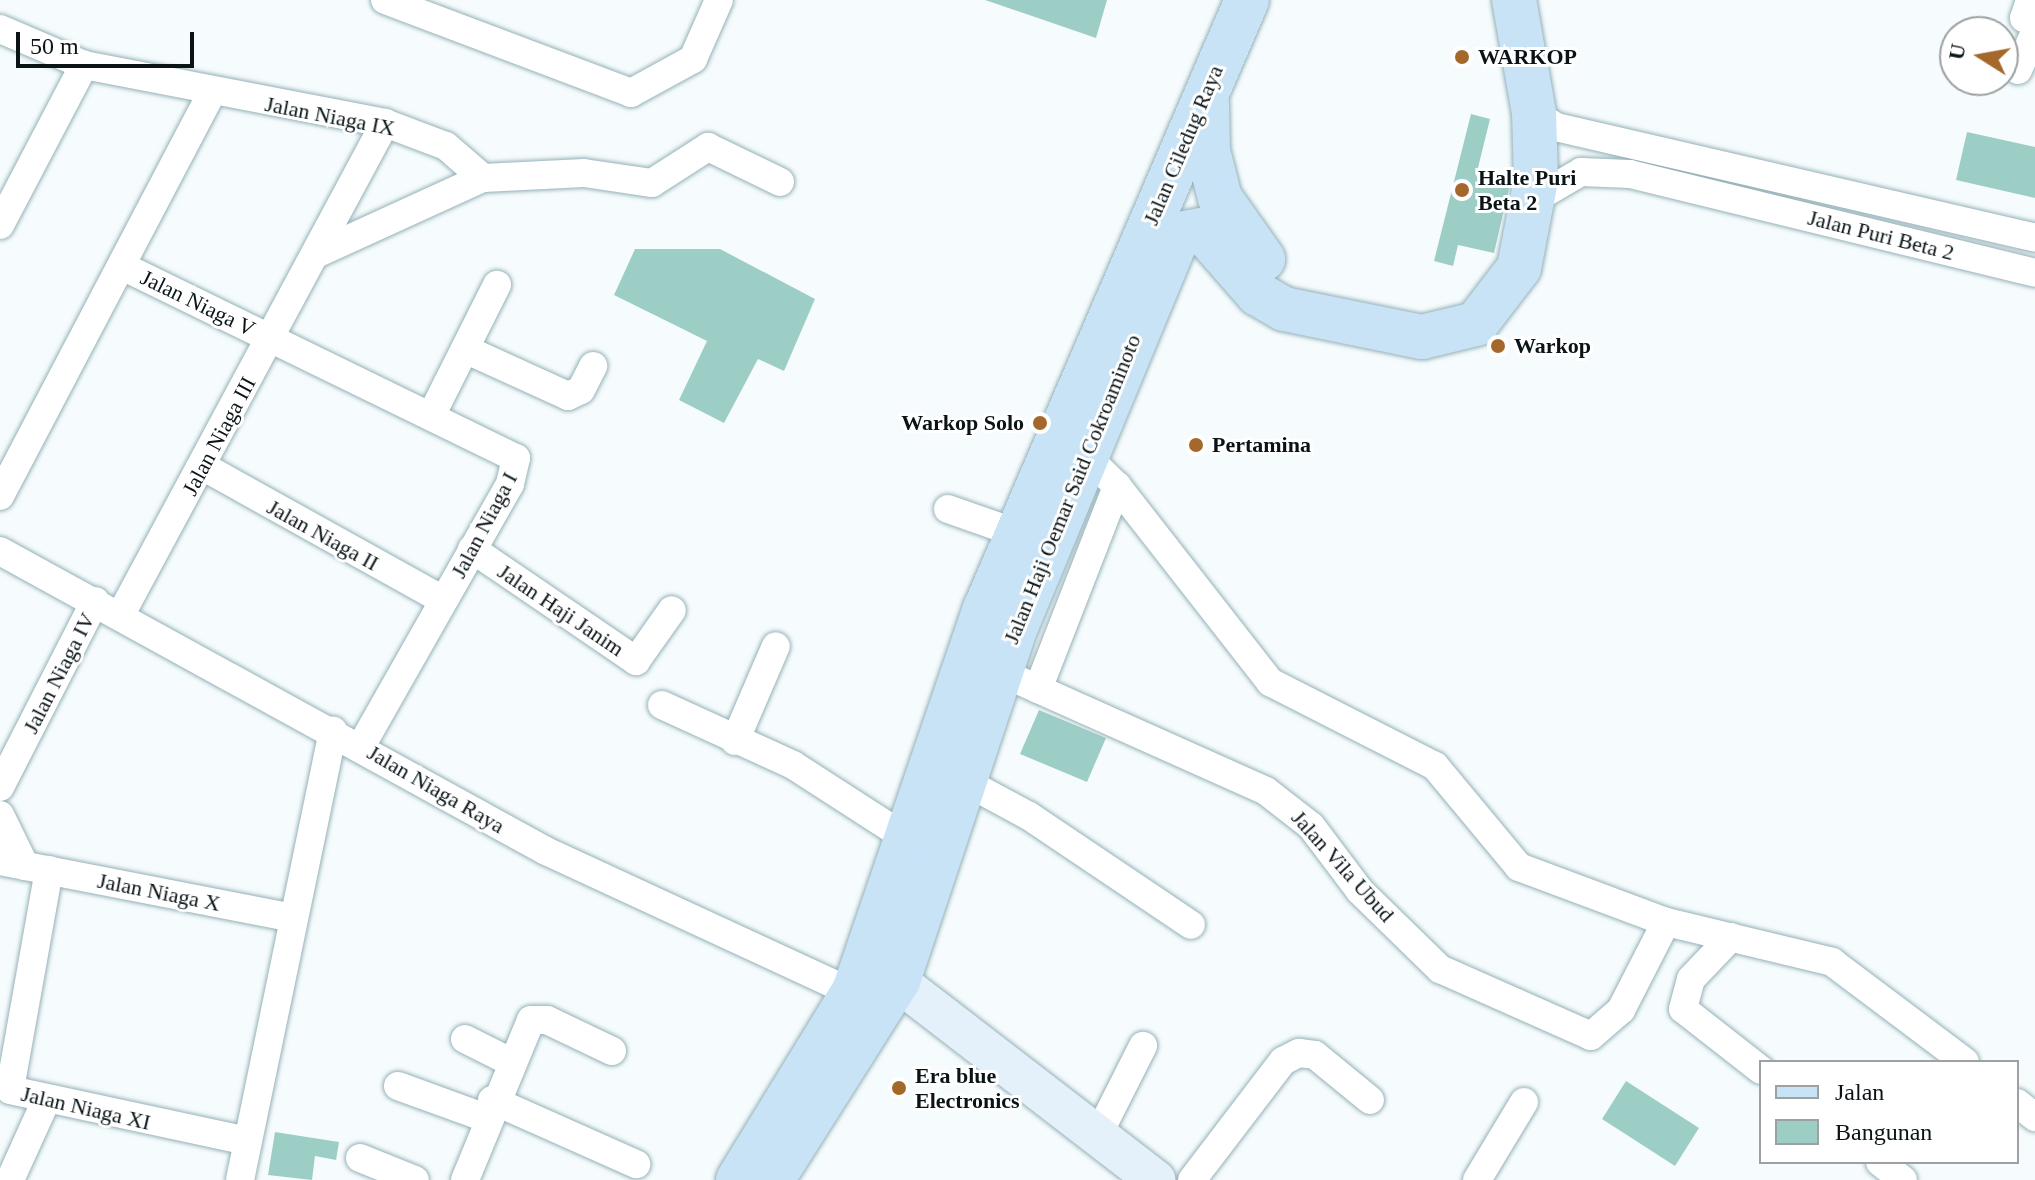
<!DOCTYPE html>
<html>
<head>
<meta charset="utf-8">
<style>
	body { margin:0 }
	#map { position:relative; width:2035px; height:1180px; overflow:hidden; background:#f6fcfd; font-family:Georgia,serif }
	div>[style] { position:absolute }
	.building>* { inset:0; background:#9dcec6 }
	.roads { filter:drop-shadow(0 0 2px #95b1b8) drop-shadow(0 0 2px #95b1b8) }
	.minor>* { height:28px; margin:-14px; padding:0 14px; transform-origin:14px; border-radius:14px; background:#fff }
	.secondary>* { height:40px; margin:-20px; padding:0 20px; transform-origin:20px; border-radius:20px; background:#e4f0fa }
	.primary>* { height:44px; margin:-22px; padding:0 22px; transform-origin:22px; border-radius:22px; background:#c8e2f6 }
	.dots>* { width:22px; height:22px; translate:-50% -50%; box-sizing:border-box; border:4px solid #fff; border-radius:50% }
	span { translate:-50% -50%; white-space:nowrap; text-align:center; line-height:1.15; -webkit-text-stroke:6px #fff; paint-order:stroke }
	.poi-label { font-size:22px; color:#0a1417; font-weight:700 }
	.left { translate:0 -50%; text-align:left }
	.right { translate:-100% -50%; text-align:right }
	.street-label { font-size:22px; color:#0a1417 }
	.legend { position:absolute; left:1759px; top:1060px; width:260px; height:104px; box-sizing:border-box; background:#fff; border:2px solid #9da1a2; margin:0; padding:10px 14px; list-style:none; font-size:24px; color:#0a1417 }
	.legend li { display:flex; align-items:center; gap:16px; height:40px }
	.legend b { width:40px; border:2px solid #9da1a2 }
	.north { position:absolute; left:1939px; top:16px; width:80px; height:80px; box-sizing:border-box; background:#fff; border:2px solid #9da1a2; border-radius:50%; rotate:281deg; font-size:22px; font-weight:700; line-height:32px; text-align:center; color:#0a1417 }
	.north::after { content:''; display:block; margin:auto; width:28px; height:36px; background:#a5682b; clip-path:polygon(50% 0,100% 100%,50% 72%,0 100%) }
	.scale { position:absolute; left:16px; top:32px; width:178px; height:36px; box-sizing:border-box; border:4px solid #0a1417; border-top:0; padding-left:10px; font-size:24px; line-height:28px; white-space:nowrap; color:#0a1417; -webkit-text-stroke:6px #fff; paint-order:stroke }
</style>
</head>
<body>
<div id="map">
	<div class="building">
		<div style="clip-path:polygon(985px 0,1107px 0,1096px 38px)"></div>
		<div style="clip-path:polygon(1471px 114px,1490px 119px,1476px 176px,1510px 184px,1494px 253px,1458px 245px,1453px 266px,1434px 261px)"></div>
		<div style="clip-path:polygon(1967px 132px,2035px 147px,2035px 198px,1956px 180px)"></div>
		<div style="clip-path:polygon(635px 249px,720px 249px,815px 299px,784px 371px,758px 359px,724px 423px,679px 400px,707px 341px,614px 295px)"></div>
		<div style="clip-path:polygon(1039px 710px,1106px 738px,1087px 782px,1020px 754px)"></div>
		<div style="clip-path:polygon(1626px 1081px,1699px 1128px,1675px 1166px,1602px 1119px)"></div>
		<div style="clip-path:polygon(275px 1132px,339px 1142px,336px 1160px,315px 1156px,312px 1180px,268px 1175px)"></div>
	</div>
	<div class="roads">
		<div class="minor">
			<div style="left:385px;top:0;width:263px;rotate:20.7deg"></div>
			<div style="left:631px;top:93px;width:71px;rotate:-28.7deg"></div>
			<div style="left:693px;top:59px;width:64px;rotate:-66.2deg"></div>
			<div style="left:2030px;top:0;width:19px;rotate:108deg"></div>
			<div style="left:2024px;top:18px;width:12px;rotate:24deg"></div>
			<div style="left:0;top:29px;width:91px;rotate:23.2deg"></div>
			<div style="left:84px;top:65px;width:307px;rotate:10.9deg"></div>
			<div style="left:385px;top:123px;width:65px;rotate:20.7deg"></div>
			<div style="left:446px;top:146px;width:49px;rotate:40.9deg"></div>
			<div style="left:2018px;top:70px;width:42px;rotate:-65.9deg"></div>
			<div style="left:1534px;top:113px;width:26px;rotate:32deg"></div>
			<div style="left:1556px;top:127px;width:492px;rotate:13deg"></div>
			<div style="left:1533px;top:200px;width:56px;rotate:-30.3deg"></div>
			<div style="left:1581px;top:172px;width:49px;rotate:2.3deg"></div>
			<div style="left:1630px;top:174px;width:417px;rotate:13.7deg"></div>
			<div style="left:0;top:225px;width:181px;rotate:-62.3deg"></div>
			<div style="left:316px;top:254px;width:183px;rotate:-24.5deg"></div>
			<div style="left:483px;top:178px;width:101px;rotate:-2.8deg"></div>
			<div style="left:584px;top:173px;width:69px;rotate:8.4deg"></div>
			<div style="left:652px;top:183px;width:67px;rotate:-32.7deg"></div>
			<div style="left:708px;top:147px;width:80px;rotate:25.9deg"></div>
			<div style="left:126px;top:268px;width:434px;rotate:26deg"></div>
			<div style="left:516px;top:458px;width:27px;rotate:103deg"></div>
			<div style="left:510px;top:484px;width:301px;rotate:119.6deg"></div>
			<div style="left:467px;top:350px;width:111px;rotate:24.5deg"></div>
			<div style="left:568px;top:396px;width:14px;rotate:-25deg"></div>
			<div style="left:581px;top:390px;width:27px;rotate:-63deg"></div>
			<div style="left:431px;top:416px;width:147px;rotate:-63.3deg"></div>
			<div style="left:1078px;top:448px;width:54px;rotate:44.3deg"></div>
			<div style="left:1117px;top:486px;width:249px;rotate:52deg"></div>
			<div style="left:1270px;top:682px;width:185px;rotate:27deg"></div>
			<div style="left:1435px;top:766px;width:131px;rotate:50.3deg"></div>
			<div style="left:1519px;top:867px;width:157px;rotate:20.5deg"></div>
			<div style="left:1666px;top:922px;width:171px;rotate:13.5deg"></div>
			<div style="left:1832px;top:962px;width:166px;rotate:36.9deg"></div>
			<div style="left:204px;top:467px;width:274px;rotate:29.1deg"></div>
			<div style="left:0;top:496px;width:454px;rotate:-62.3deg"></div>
			<div style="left:948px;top:509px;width:72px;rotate:19.4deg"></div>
			<div style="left:472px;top:549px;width:199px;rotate:34.3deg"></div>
			<div style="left:636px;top:661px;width:62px;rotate:-54.8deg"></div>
			<div style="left:0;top:551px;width:623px;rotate:28.79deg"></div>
			<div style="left:546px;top:851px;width:353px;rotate:24.8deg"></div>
			<div style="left:120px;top:616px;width:560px;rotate:-61.74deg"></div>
			<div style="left:1000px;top:672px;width:291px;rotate:24.1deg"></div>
			<div style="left:1266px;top:791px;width:57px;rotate:37.9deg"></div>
			<div style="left:1311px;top:826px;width:81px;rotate:53deg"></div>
			<div style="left:1360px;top:891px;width:112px;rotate:44.3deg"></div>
			<div style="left:1440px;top:969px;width:165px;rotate:23.9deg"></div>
			<div style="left:1591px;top:1036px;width:40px;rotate:-41deg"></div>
			<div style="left:1621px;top:1010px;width:99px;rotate:-62.9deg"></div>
			<div style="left:1038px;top:689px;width:218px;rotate:-68.7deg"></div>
			<div style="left:662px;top:705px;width:144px;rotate:24.6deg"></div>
			<div style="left:793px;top:765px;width:137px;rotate:32.8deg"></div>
			<div style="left:735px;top:741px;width:103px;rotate:-66.7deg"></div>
			<div style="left:964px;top:781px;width:74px;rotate:28.3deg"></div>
			<div style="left:1029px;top:816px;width:195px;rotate:33.9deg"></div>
			<div style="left:0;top:787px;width:209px;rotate:-62.9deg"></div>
			<div style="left:0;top:815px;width:57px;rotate:63.9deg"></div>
			<div style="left:0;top:861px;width:298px;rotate:11deg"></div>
			<div style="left:49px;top:870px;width:223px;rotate:100.1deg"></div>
			<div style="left:10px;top:1090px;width:243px;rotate:12.1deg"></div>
			<div style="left:1731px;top:937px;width:58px;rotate:133.6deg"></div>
			<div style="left:1691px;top:979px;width:31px;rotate:105deg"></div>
			<div style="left:1683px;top:1009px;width:99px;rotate:38deg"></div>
			<div style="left:465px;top:1039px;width:49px;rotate:26.6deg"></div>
			<div style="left:398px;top:1086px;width:94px;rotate:20deg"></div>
			<div style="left:492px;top:1100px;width:158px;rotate:24deg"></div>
			<div style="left:2017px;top:1103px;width:23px;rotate:38deg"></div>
			<div style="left:1098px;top:1135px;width:100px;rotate:-63.2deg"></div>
			<div style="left:360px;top:1158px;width:59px;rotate:21.8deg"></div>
			<div style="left:1880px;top:1162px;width:29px;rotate:38deg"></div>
			<div style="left:10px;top:1180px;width:85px;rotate:-65.6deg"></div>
			<div style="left:240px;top:1180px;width:459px;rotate:-78.3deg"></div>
			<div style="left:465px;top:1180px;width:173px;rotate:-67.6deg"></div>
			<div style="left:531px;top:1020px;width:16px"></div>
			<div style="left:547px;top:1020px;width:72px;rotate:25.5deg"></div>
			<div style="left:1192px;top:1180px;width:150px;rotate:-52.6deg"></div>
			<div style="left:1283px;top:1061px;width:18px;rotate:-27deg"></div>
			<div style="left:1299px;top:1053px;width:16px;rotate:7deg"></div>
			<div style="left:1315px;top:1055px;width:71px;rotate:39.3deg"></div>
			<div style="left:1477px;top:1180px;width:91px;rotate:-58.9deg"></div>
		</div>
		<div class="secondary">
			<div style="left:871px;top:961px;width:359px;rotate:37.6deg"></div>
		</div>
		<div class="primary">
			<div style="left:1207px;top:103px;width:48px;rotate:88.8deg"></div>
			<div style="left:1208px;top:151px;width:49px;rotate:75.7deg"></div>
			<div style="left:1220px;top:198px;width:75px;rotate:54.8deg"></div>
			<div style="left:738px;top:1180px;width:222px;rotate:-58.5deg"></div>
			<div style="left:854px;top:991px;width:404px;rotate:-71.1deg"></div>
			<div style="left:985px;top:609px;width:663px;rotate:-66.72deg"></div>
			<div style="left:772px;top:1180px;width:236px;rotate:-57.7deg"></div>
			<div style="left:898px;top:981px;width:373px;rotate:-71.6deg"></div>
			<div style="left:1016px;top:627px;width:425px;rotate:-67.5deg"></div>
			<div style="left:1179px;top:234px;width:23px;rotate:-10deg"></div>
			<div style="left:1202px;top:230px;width:85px;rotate:48.8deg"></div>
			<div style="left:1258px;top:294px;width:30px;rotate:30deg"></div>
			<div style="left:1284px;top:309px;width:141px;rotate:11.5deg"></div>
			<div style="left:1422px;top:337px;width:56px;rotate:-13.5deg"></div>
			<div style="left:1476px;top:324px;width:71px;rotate:-52.5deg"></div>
			<div style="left:1519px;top:268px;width:90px;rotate:-79.1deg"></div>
			<div style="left:1536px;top:180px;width:67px;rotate:-91.7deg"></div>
			<div style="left:1534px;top:113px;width:115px;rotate:-100deg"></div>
		</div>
	</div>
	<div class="dots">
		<div style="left:1462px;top:57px;background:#a5682b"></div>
		<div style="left:1462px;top:190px;background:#a5682b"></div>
		<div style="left:1498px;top:346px;background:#a5682b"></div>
		<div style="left:1040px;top:423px;background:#a5682b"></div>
		<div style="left:1196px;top:445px;background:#a5682b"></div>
		<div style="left:899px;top:1088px;background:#a5682b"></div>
	</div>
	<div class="poi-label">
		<span class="left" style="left:1478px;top:57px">WARKOP</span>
		<span class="left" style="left:1478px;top:190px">Halte Puri<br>Beta 2</span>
		<span class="left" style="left:1514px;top:346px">Warkop</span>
		<span class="right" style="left:1024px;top:423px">Warkop Solo</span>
		<span class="left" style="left:1212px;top:445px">Pertamina</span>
		<span class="left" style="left:915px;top:1088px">Era blue<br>Electronics</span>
	</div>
	<div class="street-label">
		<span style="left:330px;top:116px;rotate:11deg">Jalan Niaga IX</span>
		<span style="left:1183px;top:145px;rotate:-67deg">Jalan Ciledug Raya</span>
		<span style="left:1881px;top:235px;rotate:14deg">Jalan Puri Beta 2</span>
		<span style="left:198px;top:303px;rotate:26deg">Jalan Niaga V</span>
		<span style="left:219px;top:436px;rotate:-62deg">Jalan Niaga III</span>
		<span style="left:1072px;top:489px;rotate:-68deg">Jalan Haji Oemar Said Cokroaminoto</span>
		<span style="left:484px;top:525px;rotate:-62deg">Jalan Niaga I</span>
		<span style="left:323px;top:535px;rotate:29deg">Jalan Niaga II</span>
		<span style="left:561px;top:610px;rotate:34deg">Jalan Haji Janim</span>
		<span style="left:59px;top:673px;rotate:-63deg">Jalan Niaga IV</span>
		<span style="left:436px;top:789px;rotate:30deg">Jalan Niaga Raya</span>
		<span style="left:1343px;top:866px;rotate:48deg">Jalan Vila Ubud</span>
		<span style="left:159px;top:892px;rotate:11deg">Jalan Niaga X</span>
		<span style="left:86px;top:1108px;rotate:13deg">Jalan Niaga XI</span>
	</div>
	<ul class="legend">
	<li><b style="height:10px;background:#c8e2f6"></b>Jalan</li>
	<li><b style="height:22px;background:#9dcec6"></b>Bangunan</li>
	</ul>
	<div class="north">U</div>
	<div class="scale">50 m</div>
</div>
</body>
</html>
